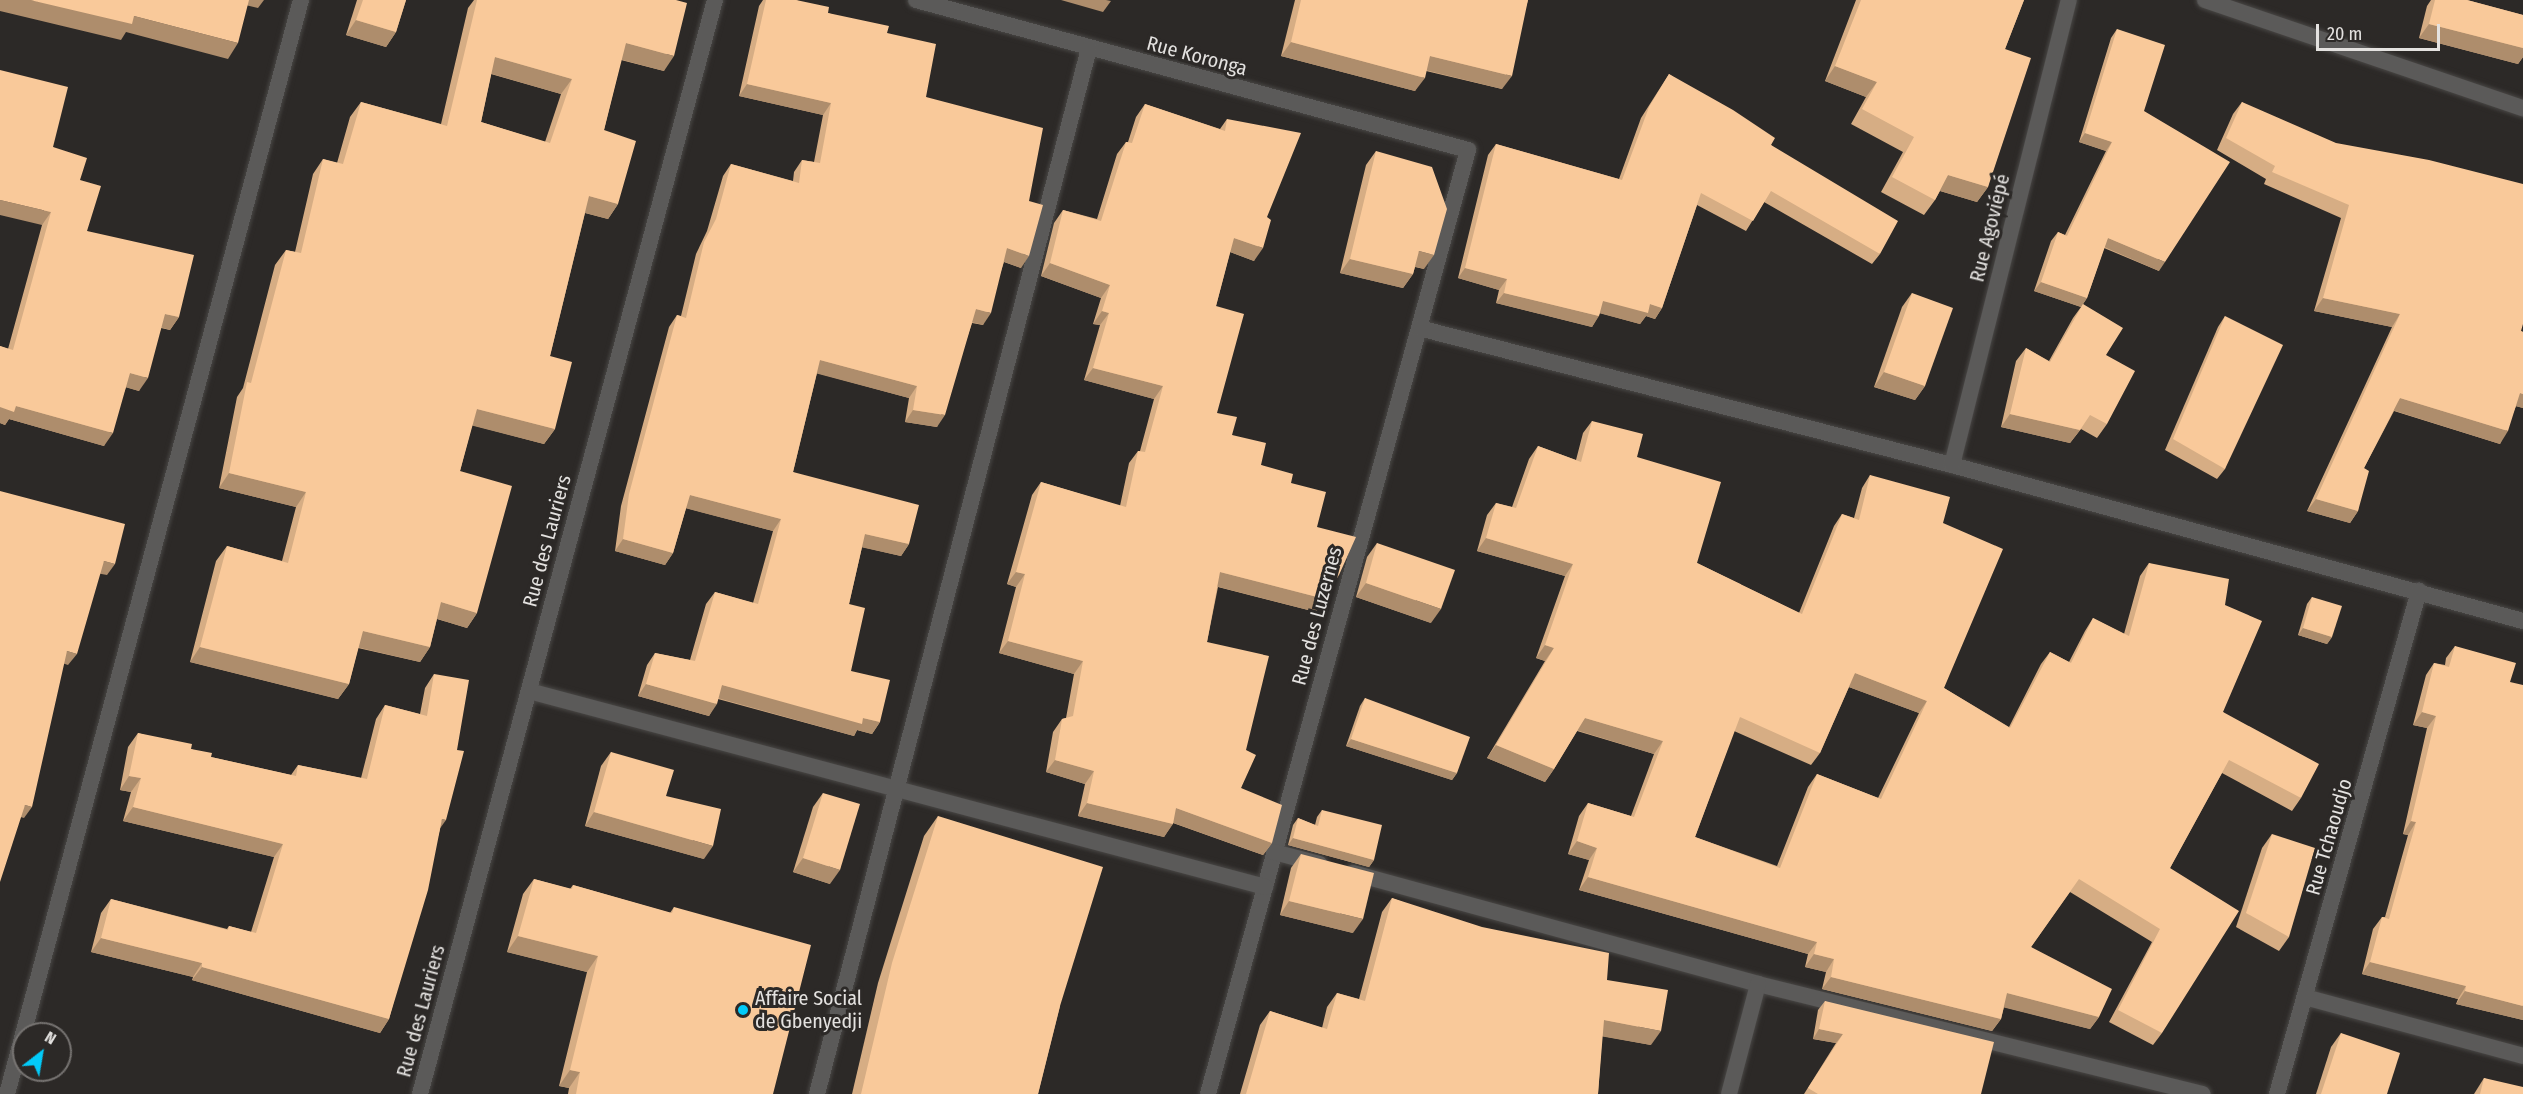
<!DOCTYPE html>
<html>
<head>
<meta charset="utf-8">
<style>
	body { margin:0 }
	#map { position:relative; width:2523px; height:1094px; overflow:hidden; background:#2c2927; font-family:"Fira Sans Condensed",sans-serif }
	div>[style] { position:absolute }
	.roads { filter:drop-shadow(0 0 2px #494745) drop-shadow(0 0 2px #494745) }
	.minor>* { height:16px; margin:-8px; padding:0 8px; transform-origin:8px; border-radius:8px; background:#5b5a59 }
	.wall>* { inset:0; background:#d6ad84 }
	.shaded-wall>* { inset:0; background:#ae8d6c }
	.building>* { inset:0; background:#f9c99a }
	.dots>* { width:16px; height:16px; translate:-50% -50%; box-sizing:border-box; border:3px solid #2c2927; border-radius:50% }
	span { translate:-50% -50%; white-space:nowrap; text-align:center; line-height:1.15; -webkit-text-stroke:6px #2c2927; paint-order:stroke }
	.street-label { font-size:20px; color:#e4e2e0 }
	.poi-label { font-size:20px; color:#e4e2e0 }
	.left { translate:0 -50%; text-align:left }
	.north { position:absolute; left:12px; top:1022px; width:60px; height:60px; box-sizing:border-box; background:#2c2927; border:2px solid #767371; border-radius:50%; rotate:31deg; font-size:16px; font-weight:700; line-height:24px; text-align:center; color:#e4e2e0 }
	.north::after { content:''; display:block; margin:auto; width:21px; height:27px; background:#03cbf9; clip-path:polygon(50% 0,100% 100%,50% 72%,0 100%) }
	.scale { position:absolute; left:2316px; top:24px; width:124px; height:27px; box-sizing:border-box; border:3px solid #e4e2e0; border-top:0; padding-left:8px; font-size:18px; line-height:21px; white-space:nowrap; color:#e4e2e0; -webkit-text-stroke:4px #2c2927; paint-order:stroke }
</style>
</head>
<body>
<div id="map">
	<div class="roads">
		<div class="minor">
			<div style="left:916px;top:0;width:572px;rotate:15.2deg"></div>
			<div style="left:1468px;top:150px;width:979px;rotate:105.4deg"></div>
			<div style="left:2205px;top:0;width:336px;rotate:18.8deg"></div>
			<div style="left:1419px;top:328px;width:550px;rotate:14.42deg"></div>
			<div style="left:1952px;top:465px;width:592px;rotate:15.28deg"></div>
			<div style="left:1952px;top:465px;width:479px;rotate:-75.9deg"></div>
			<div style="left:529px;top:691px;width:762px;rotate:14.91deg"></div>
			<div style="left:1274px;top:852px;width:47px;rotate:14.9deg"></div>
			<div style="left:1353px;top:873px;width:420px;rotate:15.3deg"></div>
			<div style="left:1758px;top:984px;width:458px;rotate:13.9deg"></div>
			<div style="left:2305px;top:997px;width:226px;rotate:15.1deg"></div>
			<div style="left:7px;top:1094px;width:1133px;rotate:-74.96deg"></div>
			<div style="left:420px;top:1094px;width:1133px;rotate:-74.91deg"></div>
			<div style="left:817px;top:1094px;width:1081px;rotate:-75.42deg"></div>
			<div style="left:1729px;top:1094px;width:114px;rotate:-75.2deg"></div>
			<div style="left:2277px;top:1094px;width:523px;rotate:-74.24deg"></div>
		</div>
	</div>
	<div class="wall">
		<div style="clip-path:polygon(357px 0,406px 0,396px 32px,386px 47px,346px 35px)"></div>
		<div style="clip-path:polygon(evenodd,474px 0,676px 0,664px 71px,621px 60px,604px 130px,618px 204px,608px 219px,585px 213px,550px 356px,555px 429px,544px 444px,472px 425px,460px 471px,477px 613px,467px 628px,437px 619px,430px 647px,420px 662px,358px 648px,349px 684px,338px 699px,190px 662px,216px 561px,227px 546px,282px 561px,296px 507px,219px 488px,237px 397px,243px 388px,275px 265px,286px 250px,295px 252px,313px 174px,323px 159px,337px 163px,350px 117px,361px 102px,441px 124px,468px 8px,474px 0,491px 74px,561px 94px,545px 142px,481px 122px,491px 74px)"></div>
		<div style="clip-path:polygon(763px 0,796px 0,828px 13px,887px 33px,926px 97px,1029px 201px,1021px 268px,1004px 262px,983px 325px,972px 323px,937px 427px,905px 422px,909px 398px,817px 373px,793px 472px,909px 544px,901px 556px,862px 547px,849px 604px,851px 671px,880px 722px,872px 734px,857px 730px,854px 736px,718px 699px,709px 716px,638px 696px,647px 665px,655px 653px,690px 660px,706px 604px,715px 592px,753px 603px,773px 531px,686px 508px,673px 553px,665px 565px,615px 551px,621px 506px,669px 327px,677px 315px,681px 316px,696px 254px,707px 231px,723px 176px,731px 164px,793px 181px,794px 172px,802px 160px,814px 162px,823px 115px,739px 96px,759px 6px)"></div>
		<div style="clip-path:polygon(1295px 0,1528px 0,1502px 89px,1426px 71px,1415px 91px,1281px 56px)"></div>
		<div style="clip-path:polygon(1856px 0,2024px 0,2005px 49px,1988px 187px,1977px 202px,1940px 191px,1935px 200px,1924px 215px,1881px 192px,1903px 152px,1851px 124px,1866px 97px,1825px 81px)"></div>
		<div style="clip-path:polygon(2431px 0,2467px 0,2523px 15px,2523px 57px,2518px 64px,2419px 38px,2427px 6px)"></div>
		<div style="clip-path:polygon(2117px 29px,2144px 111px,2159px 271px,2104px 248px,2087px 298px,2083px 304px,2106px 355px,2107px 424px,2097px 438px,2081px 429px,2070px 443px,2001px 427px,2016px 361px,2026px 348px,2049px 361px,2073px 318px,2081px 307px,2034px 291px,2051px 241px,2058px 232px,2065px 235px,2106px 151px,2079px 142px,2111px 38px)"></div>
		<div style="clip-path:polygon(1669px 74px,1771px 145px,1880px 254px,1872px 264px,1764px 202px,1746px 231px,1697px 205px,1662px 308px,1655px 319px,1646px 316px,1640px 324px,1600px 313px,1592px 327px,1496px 303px,1499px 290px,1458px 278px,1488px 155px,1496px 144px,1619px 179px,1641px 118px)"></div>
		<div style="clip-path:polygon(2242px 102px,2521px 331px,2523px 332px,2523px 408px,2516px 406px,2500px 444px,2394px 411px,2364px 468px,2358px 511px,2350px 523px,2307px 511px,2392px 327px,2314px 311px,2341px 218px,2264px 184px,2266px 179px,2217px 150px,2233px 114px)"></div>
		<div style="clip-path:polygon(1145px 104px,1220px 129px,1227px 119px,1267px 217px,1254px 261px,1230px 252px,1216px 306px,1217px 413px,1232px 435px,1261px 465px,1291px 483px,1317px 527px,1339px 575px,1330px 588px,1328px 587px,1316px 612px,1218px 587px,1207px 642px,1246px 750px,1241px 788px,1272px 843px,1263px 855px,1173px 823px,1164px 837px,1078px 816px,1085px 784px,1046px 772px,1053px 732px,1062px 719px,1066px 718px,1074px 674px,999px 653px,1016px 587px,1007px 584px,1032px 495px,1041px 482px,1120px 506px,1129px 463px,1138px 451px,1140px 451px,1154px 399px,1084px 380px,1100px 325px,1093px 324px,1101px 298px,1041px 276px,1054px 223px,1063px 210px,1097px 219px,1117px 154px,1126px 142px,1128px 142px,1136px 117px)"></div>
		<div style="clip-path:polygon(53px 147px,80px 180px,87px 231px,179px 317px,170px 330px,161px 328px,139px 391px,126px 387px,104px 446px,9px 419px,5px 425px,0 423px,0 346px,8px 349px,42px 225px)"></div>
		<div style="clip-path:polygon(1376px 151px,1424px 269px,1415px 267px,1413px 274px,1403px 288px,1340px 273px,1366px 165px)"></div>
		<div style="clip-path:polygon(1912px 293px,1925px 386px,1915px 400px,1874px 387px,1902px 307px)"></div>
		<div style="clip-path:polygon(2225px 316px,2225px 469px,2217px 479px,2165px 450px,2218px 327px)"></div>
		<div style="clip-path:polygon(evenodd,1592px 421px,1637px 457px,1697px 563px,1799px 613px,1834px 526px,1842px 514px,1854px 518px,1862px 488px,1870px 475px,1943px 523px,1944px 688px,2009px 727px,2041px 664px,2050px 652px,2069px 662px,2085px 631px,2093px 618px,2124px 634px,2140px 576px,2149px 563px,2225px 605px,2223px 712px,2301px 798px,2292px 811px,2222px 773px,2170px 868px,2162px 1033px,2153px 1045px,2109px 1022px,2152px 942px,2070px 892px,2031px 947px,2099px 1017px,2090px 1029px,2004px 1007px,2001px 1019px,1992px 1031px,1822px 989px,1826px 972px,1805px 967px,1808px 954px,1579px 890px,1589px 860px,1568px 854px,1579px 816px,1588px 803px,1631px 816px,1654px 754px,1577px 731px,1554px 769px,1545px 782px,1487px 758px,1545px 661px,1536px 658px,1565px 576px,1477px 551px,1487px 515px,1496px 503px,1512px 507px,1529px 459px,1538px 446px,1576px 460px,1583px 433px,1592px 421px,1849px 687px,1919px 713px,1878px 798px,1817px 774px,1808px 787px,1777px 866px,1695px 837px,1734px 731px,1811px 765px,1820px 753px,1849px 687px)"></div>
		<div style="clip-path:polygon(1377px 543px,1431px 623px,1356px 597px,1367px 557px)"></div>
		<div style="clip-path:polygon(2312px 597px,2332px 637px,2327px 644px,2298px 635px,2307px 604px)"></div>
		<div style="clip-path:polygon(2455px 646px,2510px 682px,2523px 1020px,2456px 1004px,2458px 999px,2362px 974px,2373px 929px,2382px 917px,2385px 917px,2408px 835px,2403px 834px,2427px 728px,2413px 725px,2426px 675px,2434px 663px,2445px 665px,2446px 658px)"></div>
		<div style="clip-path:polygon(434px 674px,440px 829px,389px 1019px,380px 1033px,192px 980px,193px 977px,91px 952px,101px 913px,111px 899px,227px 929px,229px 926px,251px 932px,274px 857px,123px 821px,131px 792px,120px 790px,128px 747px,138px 733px,191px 749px,211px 757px,291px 775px,298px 765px,361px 778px,376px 719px,385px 705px,420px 714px,425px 688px)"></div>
		<div style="clip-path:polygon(1365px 698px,1457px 773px,1452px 780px,1346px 746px,1360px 706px)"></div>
		<div style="clip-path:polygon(611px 752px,666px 796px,704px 859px,585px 826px,601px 766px)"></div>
		<div style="clip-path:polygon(823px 793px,830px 884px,793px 872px,813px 807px)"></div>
		<div style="clip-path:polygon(1322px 810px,1374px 860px,1369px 867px,1288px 845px,1293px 825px,1298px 818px,1315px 825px,1317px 817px)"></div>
		<div style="clip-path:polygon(938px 816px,1060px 1006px,1038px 1094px,852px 1094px,878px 983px,924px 836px)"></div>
		<div style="clip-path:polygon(2272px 834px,2289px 937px,2279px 951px,2236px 927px,2262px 848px)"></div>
		<div style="clip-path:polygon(1301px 854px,1353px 933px,1280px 915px,1291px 868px)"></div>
		<div style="clip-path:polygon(534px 879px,570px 889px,573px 885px,670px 913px,674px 907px,773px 1094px,568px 1094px,569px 1088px,559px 1086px,587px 972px,507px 952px,523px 894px)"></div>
		<div style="clip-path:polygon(1392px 898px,1607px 980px,1651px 1045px,1602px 1036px,1598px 1094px,1240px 1094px,1260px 1025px,1270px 1011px,1322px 1028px,1327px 1007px,1337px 993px,1359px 999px,1382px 912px)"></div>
		<div style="clip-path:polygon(1825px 1001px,1981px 1094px,1804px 1094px,1836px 1043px,1813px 1039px,1818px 1010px)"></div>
		<div style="clip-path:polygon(2341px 1033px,2387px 1094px,2316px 1094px,2331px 1047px)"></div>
		<div style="clip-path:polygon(2484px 1078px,2523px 1094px,2474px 1094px)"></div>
	</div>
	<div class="shaded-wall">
		<div style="clip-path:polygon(0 0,30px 0,134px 16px,238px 43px,228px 59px,126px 32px,121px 40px,0 11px)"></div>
		<div style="clip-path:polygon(244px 0,264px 0,258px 8px,241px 4px)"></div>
		<div style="clip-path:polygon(1061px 0,1106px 0,1111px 1px,1103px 12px)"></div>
		<div style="clip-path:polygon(356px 20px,396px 32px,386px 47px,346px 35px)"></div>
		<div style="clip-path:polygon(2429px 24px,2523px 48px,2523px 57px,2518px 64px,2419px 38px)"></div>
		<div style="clip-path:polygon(1291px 42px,1425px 78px,1415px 91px,1281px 56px)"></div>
		<div style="clip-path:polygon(626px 43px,674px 56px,664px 71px,615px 58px)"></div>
		<div style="clip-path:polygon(1430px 56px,1512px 76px,1502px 89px,1421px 69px)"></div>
		<div style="clip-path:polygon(495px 57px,572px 79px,561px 94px,485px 72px)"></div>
		<div style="clip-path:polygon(1835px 66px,1877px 82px,1866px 97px,1825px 81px)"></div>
		<div style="clip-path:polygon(747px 84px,831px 103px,823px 115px,739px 96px)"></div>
		<div style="clip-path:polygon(2085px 133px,2112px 142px,2106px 151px,2079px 142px)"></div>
		<div style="clip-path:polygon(1948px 175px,1988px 187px,1977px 202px,1937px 190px)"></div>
		<div style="clip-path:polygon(589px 196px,618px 204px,608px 219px,578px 211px)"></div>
		<div style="clip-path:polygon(0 200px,51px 212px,42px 225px,0 215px)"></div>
		<div style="clip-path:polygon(1234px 238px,1263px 248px,1254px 261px,1225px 250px)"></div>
		<div style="clip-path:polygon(2108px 238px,2165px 262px,2159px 271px,2102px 246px)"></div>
		<div style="clip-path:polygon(1007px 248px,1029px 256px,1021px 268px,999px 260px)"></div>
		<div style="clip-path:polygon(1419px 251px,1434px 255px,1424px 269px,1409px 265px)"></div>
		<div style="clip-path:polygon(1350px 259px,1413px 274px,1403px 288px,1340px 273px)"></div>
		<div style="clip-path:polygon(1050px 263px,1110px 285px,1101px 298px,1041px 276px)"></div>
		<div style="clip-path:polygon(1465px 268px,1507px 279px,1499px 290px,1458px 278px)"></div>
		<div style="clip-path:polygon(2041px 282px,2087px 298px,2081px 307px,2034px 291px)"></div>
		<div style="clip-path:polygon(1504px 293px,1599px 316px,1592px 327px,1496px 303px)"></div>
		<div style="clip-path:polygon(2323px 298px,2400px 314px,2392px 327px,2314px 311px)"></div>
		<div style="clip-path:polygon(1603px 301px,1650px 304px,1662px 308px,1655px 319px,1646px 316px,1640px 324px,1595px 312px)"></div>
		<div style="clip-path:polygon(976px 309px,991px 313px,983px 325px,967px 321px)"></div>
		<div style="clip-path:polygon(1102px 311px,1109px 313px,1100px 325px,1093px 324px)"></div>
		<div style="clip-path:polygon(165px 314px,179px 317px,170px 330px,156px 326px)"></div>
		<div style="clip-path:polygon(820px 360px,917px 386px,909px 398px,811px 372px)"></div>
		<div style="clip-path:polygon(1093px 368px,1163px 386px,1154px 399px,1084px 380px)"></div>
		<div style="clip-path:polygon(1884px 372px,1925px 386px,1915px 400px,1874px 387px)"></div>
		<div style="clip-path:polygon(130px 373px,148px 378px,139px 391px,121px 386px)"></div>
		<div style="clip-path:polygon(2520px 393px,2523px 394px,2523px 408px,2511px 405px)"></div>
		<div style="clip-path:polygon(2400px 398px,2508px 431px,2500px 444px,2392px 410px)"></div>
		<div style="clip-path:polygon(16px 406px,113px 433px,104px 446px,9px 419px,5px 425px,0 423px,0 407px)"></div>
		<div style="clip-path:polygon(477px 409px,555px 429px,544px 444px,466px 424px)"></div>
		<div style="clip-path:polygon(913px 410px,945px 415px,937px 427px,905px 422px)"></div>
		<div style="clip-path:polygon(2010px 414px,2080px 430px,2070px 443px,2001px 427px)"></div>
		<div style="clip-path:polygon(229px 473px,306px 492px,296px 507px,219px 488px)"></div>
		<div style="clip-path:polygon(690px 495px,781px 519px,773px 531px,681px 507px)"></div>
		<div style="clip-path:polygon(2316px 499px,2358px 511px,2350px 523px,2307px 511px)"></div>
		<div style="clip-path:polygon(865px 534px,909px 544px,901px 556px,856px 546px)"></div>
		<div style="clip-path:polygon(1486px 538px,1573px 564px,1565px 576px,1477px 551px)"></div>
		<div style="clip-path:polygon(623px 539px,673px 553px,665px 565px,615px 551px)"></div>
		<div style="clip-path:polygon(104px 561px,115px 564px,107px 575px,96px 573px)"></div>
		<div style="clip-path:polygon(1016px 572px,1025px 574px,1016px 587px,1007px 584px)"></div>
		<div style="clip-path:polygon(1220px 572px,1325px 599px,1316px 612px,1211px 585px)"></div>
		<div style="clip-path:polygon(1332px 572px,1339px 575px,1330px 588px,1323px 585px)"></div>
		<div style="clip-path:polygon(1366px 583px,1441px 609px,1431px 623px,1356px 597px)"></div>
		<div style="clip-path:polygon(441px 602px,477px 613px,467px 628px,431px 617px)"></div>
		<div style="clip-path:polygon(2303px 628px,2332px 637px,2327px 644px,2298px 635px)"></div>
		<div style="clip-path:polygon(363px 631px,430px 647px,420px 662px,352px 646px)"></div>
		<div style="clip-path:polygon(1008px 641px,1083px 661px,1074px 674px,999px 653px)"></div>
		<div style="clip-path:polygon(1545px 645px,1554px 648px,1545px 661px,1536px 658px)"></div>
		<div style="clip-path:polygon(200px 647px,349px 684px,338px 699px,190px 662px)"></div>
		<div style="clip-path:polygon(67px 651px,77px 654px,68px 665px,59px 662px)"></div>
		<div style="clip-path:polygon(1855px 673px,1927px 701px,1919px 713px,1846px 686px)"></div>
		<div style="clip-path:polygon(646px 684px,717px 704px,709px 716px,638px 696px)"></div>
		<div style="clip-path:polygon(722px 685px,880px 722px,872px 734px,857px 730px,854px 736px,714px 697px)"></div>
		<div style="clip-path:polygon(2422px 712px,2436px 716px,2427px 728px,2413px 725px)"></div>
		<div style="clip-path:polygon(1585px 718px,1663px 741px,1654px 754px,1576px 730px)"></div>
		<div style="clip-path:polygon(1351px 739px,1457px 773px,1452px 780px,1346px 746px)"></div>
		<div style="clip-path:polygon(1496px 745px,1554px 769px,1545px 782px,1487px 758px)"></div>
		<div style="clip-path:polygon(1055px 760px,1094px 771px,1085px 784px,1046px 772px)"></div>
		<div style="clip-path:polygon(129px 776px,141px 778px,131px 792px,120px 790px)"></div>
		<div style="clip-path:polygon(1087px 803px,1173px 824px,1164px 837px,1078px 816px)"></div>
		<div style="clip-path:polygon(25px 805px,32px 807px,24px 818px,17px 816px)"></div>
		<div style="clip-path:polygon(133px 807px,283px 844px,274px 857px,123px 821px)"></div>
		<div style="clip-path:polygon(1176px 808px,1272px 843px,1263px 855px,1168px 821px)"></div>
		<div style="clip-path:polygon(594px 812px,713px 846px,704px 859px,585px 826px)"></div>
		<div style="clip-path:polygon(442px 819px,446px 820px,436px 834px)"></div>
		<div style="clip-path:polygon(2411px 821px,2416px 822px,2408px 835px,2403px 834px)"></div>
		<div style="clip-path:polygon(1293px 838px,1374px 860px,1369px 867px,1288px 845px)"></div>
		<div style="clip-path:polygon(1577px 841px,1597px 848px,1589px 860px,1568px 854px)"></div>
		<div style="clip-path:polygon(803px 858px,840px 870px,830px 884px,793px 872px)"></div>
		<div style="clip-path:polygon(1588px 877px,1817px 942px,1808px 954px,1579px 890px)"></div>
		<div style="clip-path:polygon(1289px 901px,1363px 919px,1353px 933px,1280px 915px)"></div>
		<div style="clip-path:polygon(518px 936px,598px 956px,587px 972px,507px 952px)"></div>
		<div style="clip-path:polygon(101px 938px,202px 963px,193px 977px,91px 952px)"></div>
		<div style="clip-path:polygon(1814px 954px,1834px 959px,1826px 972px,1805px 967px)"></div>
		<div style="clip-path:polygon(2370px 962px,2466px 986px,2458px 999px,2362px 974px)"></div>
		<div style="clip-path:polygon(202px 967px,389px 1019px,380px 1033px,192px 980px)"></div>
		<div style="clip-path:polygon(1831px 977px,2001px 1019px,1992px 1031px,1822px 989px)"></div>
		<div style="clip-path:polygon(2465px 991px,2523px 1006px,2523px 1020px,2456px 1004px)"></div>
		<div style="clip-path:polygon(2007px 993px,2099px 1017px,2090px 1029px,1998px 1006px)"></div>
		<div style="clip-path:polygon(1604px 1020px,1661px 1031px,1651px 1045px,1594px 1035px)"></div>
		<div style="clip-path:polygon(1819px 1029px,1843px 1034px,1836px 1043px,1813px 1039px)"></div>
		<div style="clip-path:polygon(570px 1070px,580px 1072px,569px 1088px,559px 1086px)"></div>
	</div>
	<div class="building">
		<div style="clip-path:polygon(30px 0,249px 0,238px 43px,134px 16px,132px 24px)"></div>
		<div style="clip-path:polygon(363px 0,406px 0,396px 32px,356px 20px)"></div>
		<div style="clip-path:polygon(evenodd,477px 0,676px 0,687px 3px,674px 56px,626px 43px,604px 130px,636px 141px,618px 204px,589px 196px,550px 356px,572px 362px,555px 429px,477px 409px,460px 471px,512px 486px,477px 613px,441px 602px,430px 647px,363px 631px,349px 684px,200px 647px,227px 546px,288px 563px,306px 492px,229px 473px,247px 382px,251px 383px,286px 250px,301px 253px,323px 159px,343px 164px,361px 102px,447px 126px,477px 0,495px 57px,572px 79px,550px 143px,481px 122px,495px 57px)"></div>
		<div style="clip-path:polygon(766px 0,796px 0,829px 7px,828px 13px,889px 26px,887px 33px,936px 44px,926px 97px,1043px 128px,1029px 201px,1043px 205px,1029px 256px,1007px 248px,991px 313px,976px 309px,945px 415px,913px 410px,917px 386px,820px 360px,793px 472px,919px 505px,909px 544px,865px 534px,849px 604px,865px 608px,851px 671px,890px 680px,880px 722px,863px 718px,862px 724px,722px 685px,717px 704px,646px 684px,655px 653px,695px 661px,715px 592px,758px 604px,781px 519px,690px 495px,673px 553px,623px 539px,629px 494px,677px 315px,686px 318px,704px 242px,716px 219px,731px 164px,799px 183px,802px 160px,820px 163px,831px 103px,747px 84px)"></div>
		<div style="clip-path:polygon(1301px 0,1528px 0,1512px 76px,1430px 56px,1425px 78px,1291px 42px)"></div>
		<div style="clip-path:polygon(1861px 0,2024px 0,2005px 49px,2031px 58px,1988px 187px,1948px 175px,1935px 200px,1892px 177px,1914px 137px,1862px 109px,1877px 82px,1835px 66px)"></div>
		<div style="clip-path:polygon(2435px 0,2467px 0,2523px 15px,2523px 48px,2429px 24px)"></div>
		<div style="clip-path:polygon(2117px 29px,2165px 45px,2144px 111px,2230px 162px,2165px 262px,2108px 238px,2087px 298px,2041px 282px,2058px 232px,2067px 236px,2112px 142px,2085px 133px)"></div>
		<div style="clip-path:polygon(0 70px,68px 87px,53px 147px,87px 158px,80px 180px,101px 186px,87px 231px,194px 255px,179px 317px,165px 314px,148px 378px,130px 373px,113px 433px,16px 406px,14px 412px,0 407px,0 346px,13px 350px,51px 212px,0 200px)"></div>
		<div style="clip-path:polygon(1669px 74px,1733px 110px,1775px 138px,1771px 145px,1898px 221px,1880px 254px,1771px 191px,1753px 221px,1701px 193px,1662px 308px,1650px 304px,1648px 313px,1603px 301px,1599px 316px,1504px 293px,1507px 279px,1465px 268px,1496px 144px,1622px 180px,1649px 107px)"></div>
		<div style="clip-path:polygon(2242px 102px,2336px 143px,2429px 160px,2523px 184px,2523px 324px,2521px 331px,2523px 332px,2523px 394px,2520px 393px,2508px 431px,2400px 398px,2364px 468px,2369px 471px,2358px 511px,2316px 499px,2400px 314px,2323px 298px,2349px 205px,2272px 172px,2275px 166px,2226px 138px)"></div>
		<div style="clip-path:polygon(1145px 104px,1225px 131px,1227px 119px,1301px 133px,1267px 217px,1271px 220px,1263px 248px,1234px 238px,1216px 306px,1244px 314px,1217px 413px,1237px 417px,1232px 435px,1266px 443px,1261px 465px,1293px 474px,1291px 483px,1326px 492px,1317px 527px,1356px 537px,1339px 575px,1332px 572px,1325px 599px,1220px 572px,1207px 642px,1269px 656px,1246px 750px,1256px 755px,1241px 788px,1282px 805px,1272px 843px,1176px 808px,1173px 824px,1087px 803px,1094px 771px,1055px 760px,1062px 719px,1073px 716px,1083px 661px,1008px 641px,1025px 574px,1016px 572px,1041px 482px,1126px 507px,1138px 451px,1145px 452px,1163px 386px,1093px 368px,1109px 313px,1102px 311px,1110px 285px,1050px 263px,1063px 210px,1101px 221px,1126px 142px,1132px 143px)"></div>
		<div style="clip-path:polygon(1376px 151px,1432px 167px,1447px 209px,1434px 255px,1419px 251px,1413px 274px,1350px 259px)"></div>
		<div style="clip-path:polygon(1912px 293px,1953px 308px,1925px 386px,1884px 372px)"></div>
		<div style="clip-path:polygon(2083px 304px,2123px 328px,2106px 355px,2135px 371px,2107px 424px,2090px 415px,2080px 430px,2010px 414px,2026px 348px,2050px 362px)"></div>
		<div style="clip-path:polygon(2225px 316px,2283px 345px,2225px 469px,2173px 439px)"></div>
		<div style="clip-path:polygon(evenodd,1592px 421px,1643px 434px,1637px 457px,1721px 482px,1697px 563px,1802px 614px,1842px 514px,1859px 520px,1870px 475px,1950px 497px,1943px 523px,2003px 549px,1944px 688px,2010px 728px,2050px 652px,2071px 663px,2093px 618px,2129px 636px,2149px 563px,2229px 579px,2225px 605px,2262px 621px,2223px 712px,2319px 764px,2301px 798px,2229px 760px,2170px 868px,2239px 911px,2162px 1033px,2118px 1010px,2160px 929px,2079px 879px,2031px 947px,2112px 989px,2099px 1017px,2007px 993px,2001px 1019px,1831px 977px,1834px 959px,1814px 954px,1817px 942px,1588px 877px,1597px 848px,1577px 841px,1588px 803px,1634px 817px,1663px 741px,1585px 718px,1554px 769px,1496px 745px,1554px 648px,1545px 645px,1573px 564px,1486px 538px,1496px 503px,1516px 508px,1538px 446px,1581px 462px,1592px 421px,1855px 673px,1927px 701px,1881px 799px,1817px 774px,1780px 868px,1695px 837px,1740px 717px,1820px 753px,1855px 673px)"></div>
		<div style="clip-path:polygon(0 491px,125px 524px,115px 564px,104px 561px,77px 654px,67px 651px,32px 807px,25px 805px,0 882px)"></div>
		<div style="clip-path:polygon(1377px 543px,1455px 570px,1441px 609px,1366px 583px)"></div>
		<div style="clip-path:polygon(2312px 597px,2342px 606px,2332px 637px,2303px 628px)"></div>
		<div style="clip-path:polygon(2455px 646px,2516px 663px,2510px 682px,2523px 685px,2523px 1006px,2465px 991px,2466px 986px,2370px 962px,2382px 917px,2389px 919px,2416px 822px,2411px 821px,2436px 716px,2422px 712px,2434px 663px,2449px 667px)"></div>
		<div style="clip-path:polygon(434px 674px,469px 680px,457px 750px,464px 751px,446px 820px,442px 819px,428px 890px,389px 1019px,202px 967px,202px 963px,101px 938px,111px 899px,228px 930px,229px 926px,256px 933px,283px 844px,133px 807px,141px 778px,129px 776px,138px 733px,192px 744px,191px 749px,212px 753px,211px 757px,296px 776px,298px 765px,367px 779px,385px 705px,427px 716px)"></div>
		<div style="clip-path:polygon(1365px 698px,1470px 737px,1457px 773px,1351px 739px)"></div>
		<div style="clip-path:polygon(611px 752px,674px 770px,666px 796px,721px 809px,713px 846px,594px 812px)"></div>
		<div style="clip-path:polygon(823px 793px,860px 804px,840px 870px,803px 858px)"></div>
		<div style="clip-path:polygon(1322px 810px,1382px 825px,1374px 860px,1293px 838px,1298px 818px,1318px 826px)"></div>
		<div style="clip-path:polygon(938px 816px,1103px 867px,1060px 1006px,1038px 1094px,861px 1094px,892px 963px)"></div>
		<div style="clip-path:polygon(2272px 834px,2315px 848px,2289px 937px,2246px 913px)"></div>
		<div style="clip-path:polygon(1301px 854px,1374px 873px,1363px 919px,1289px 901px)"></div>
		<div style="clip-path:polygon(534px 879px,572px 889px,573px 885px,672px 913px,674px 907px,811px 945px,773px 1094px,576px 1094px,580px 1072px,570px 1070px,598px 956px,518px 936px)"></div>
		<div style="clip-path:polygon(1392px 898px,1482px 927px,1609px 953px,1607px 980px,1668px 990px,1661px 1031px,1604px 1020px,1598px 1094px,1246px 1094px,1270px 1011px,1327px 1029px,1337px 993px,1365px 1001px)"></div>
		<div style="clip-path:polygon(1825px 1001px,1994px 1042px,1981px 1094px,1818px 1094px,1808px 1088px,1843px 1034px,1819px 1029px)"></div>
		<div style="clip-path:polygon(2341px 1033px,2400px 1053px,2387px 1094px,2321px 1094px)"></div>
		<div style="clip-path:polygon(2484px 1078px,2523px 1087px,2523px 1094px,2480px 1094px)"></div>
	</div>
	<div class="dots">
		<div style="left:743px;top:1010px;background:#03cbf9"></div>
	</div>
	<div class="street-label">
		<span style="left:1197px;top:56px;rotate:15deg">Rue Koronga</span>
		<span style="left:1990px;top:228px;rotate:-76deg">Rue Agoviépé</span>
		<span style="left:547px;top:541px;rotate:-75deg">Rue des Lauriers</span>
		<span style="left:1317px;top:616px;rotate:-75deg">Rue des Luzernes</span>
		<span style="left:2329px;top:837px;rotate:-74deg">Rue Tchaoudjo</span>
		<span style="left:421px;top:1011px;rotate:-75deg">Rue des Lauriers</span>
	</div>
	<div class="poi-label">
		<span class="left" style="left:755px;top:1010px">Affaire Social<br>de Gbenyedji</span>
	</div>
	<div class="north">N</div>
	<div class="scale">20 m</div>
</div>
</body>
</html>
